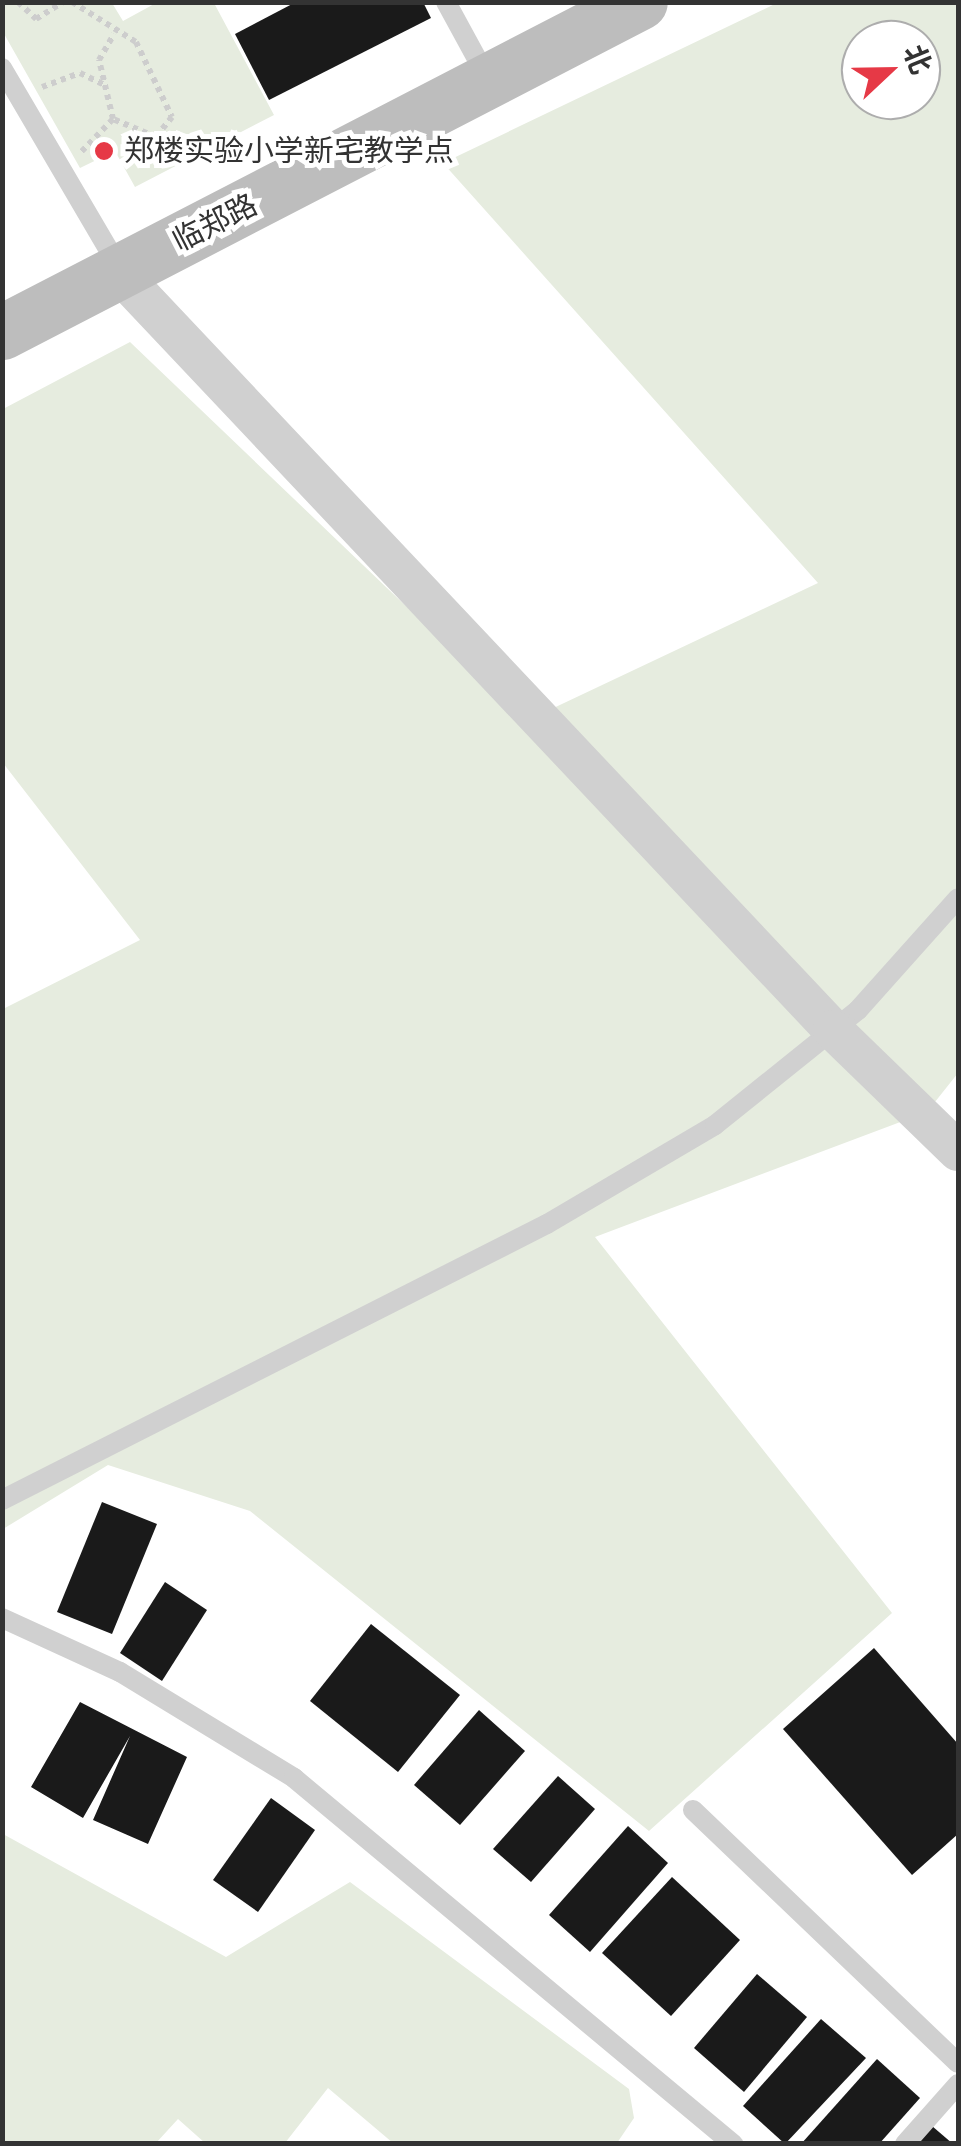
<!DOCTYPE html>
<html>
<head>
<meta charset="utf-8">
<style>
	body { margin:0 }
	#map { position:relative; width:961px; height:2146px; overflow:hidden; background:#fff; font-family:Helvetica,"Noto Sans SC",sans-serif }
	div>[style] { position:absolute }
	.green>* { inset:0; background:#e6ecdf }
	.building>* { inset:0; background:#1a1a1a }
	.path>* { height:6px; margin-top:-3px; transform-origin:0; background:repeating-linear-gradient(90deg,#cdcdcd 0 5px,transparent 0 10px) }
	.lane>* { height:20px; margin:-10px; padding:0 10px; transform-origin:10px; border-radius:10px; background:#d0d0d0 }
	.street>* { height:40px; margin:-20px; padding:0 20px; transform-origin:20px; border-radius:20px; background:#d0d0d0 }
	.secondary>* { height:55px; margin:-27.5px; padding:0 27.5px; transform-origin:27.5px; border-radius:27.5px; background:#bdbdbd }
	.dots>* { width:28px; height:28px; translate:-50% -50%; box-sizing:border-box; border:5px solid #fff; border-radius:50% }
	span { translate:-50% -50%; white-space:nowrap; text-align:center; line-height:1.15; -webkit-text-stroke:10px #fff; paint-order:stroke }
	.poi-label { font-size:30px; color:#333 }
	.left { translate:0 -50%; text-align:left }
	.street-label { font-size:30px; color:#333 }
	.frame { position:absolute; inset:0; border:5px solid #333; pointer-events:none }
	.north { position:absolute; left:841px; top:20px; width:100px; height:100px; box-sizing:border-box; background:#fff; border:2px solid #adadad; border-radius:50%; rotate:68deg; font-size:28px; font-weight:700; line-height:40px; text-align:center; color:#333 }
	.north::after { content:''; display:block; margin:auto; width:35px; height:45px; background:#e63946; clip-path:polygon(50% 0,100% 100%,50% 72%,0 100%) }
</style>
</head>
<body>
<div id="map">
	<div class="green">
		<div style="clip-path:polygon(2px 3px,112px 3px,123px 21px,156px 3px,214px 3px,274px 115px,135px 187px,115px 151px,80px 168px,3px 32px)"></div>
		<div style="clip-path:polygon(evenodd,777px 3px,958px 3px,958px 1073px,927px 1112px,595px 1237px,892px 1613px,649px 1831px,250px 1511px,108px 1465px,3px 1529px,3px 1009px,140px 940px,3px 763px,3px 409px,130px 342px,526px 721px,818px 583px,443px 163px,777px 3px,861px 40px,921px 40px,921px 100px,861px 100px,861px 40px)"></div>
		<div style="clip-path:polygon(3px 1834px,226px 1957px,350px 1882px,629px 2089px,634px 2118px,617px 2143px,393px 2143px,328px 2088px,285px 2143px,205px 2143px,178px 2119px,156px 2143px,3px 2143px)"></div>
	</div>
	<div class="building">
		<div style="clip-path:polygon(296px 2px,423px 2px,431px 18px,269px 100px,235px 34px)"></div>
		<div style="clip-path:polygon(102px 1502px,157px 1524px,112px 1634px,57px 1612px)"></div>
		<div style="clip-path:polygon(165px 1582px,207px 1610px,162px 1681px,120px 1653px)"></div>
		<div style="clip-path:polygon(371px 1624px,460px 1695px,398px 1772px,310px 1701px)"></div>
		<div style="clip-path:polygon(874px 1648px,958px 1744px,958px 1834px,912px 1875px,783px 1729px)"></div>
		<div style="clip-path:polygon(80px 1702px,187px 1757px,148px 1844px,93px 1820px,130px 1736px,83px 1818px,31px 1787px)"></div>
		<div style="clip-path:polygon(479px 1710px,525px 1751px,460px 1825px,414px 1785px)"></div>
		<div style="clip-path:polygon(558px 1776px,595px 1809px,531px 1882px,493px 1849px)"></div>
		<div style="clip-path:polygon(271px 1798px,315px 1830px,258px 1912px,213px 1880px)"></div>
		<div style="clip-path:polygon(628px 1826px,668px 1863px,590px 1952px,549px 1915px)"></div>
		<div style="clip-path:polygon(672px 1877px,740px 1940px,671px 2016px,602px 1953px)"></div>
		<div style="clip-path:polygon(757px 1974px,807px 2017px,744px 2092px,694px 2048px)"></div>
		<div style="clip-path:polygon(821px 2019px,866px 2058px,785px 2144px,743px 2106px)"></div>
		<div style="clip-path:polygon(877px 2059px,920px 2098px,879px 2144px,801px 2144px)"></div>
		<div style="clip-path:polygon(932px 2126px,953px 2144px,917px 2144px)"></div>
	</div>
	<div class="path">
		<div style="left:18px;top:2px;width:25px;rotate:43deg"></div>
		<div style="left:36px;top:19px;width:32px;rotate:-32deg"></div>
		<div style="left:72px;top:2px;width:75px;rotate:32deg"></div>
		<div style="left:136px;top:42px;width:83px;rotate:64.4deg"></div>
		<div style="left:172px;top:117px;width:26px;rotate:129deg"></div>
		<div style="left:156px;top:137px;width:47px;rotate:-157.3deg"></div>
		<div style="left:113px;top:119px;width:47px;rotate:134.1deg"></div>
		<div style="left:2px;top:3px;width:3px;rotate:-18deg"></div>
		<div style="left:42px;top:87px;width:40px;rotate:-20.2deg"></div>
		<div style="left:80px;top:73px;width:28px;rotate:26deg"></div>
		<div style="left:113px;top:119px;width:61px;rotate:-103.3deg"></div>
		<div style="left:99px;top:60px;width:30px;rotate:-60deg"></div>
	</div>
	<div class="lane">
		<div style="left:446px;top:2px;width:88px;rotate:61.4deg"></div>
		<div style="left:2px;top:68px;width:233px;rotate:59.6deg"></div>
		<div style="left:2px;top:1500px;width:611px;rotate:-26.86deg"></div>
		<div style="left:547px;top:1224px;width:195px;rotate:-30.5deg"></div>
		<div style="left:715px;top:1125px;width:184px;rotate:-38.8deg"></div>
		<div style="left:858px;top:1010px;width:150px;rotate:-48.2deg"></div>
		<div style="left:2px;top:1618px;width:130px;rotate:24.6deg"></div>
		<div style="left:120px;top:1672px;width:204px;rotate:31.3deg"></div>
		<div style="left:294px;top:1778px;width:572px;rotate:39.82deg"></div>
		<div style="left:693px;top:1810px;width:366px;rotate:43.7deg"></div>
		<div style="left:905px;top:2144px;width:80px;rotate:-48.5deg"></div>
	</div>
	<div class="street">
		<div style="left:119px;top:273px;width:1041px;rotate:46.67deg"></div>
		<div style="left:833px;top:1030px;width:174px;rotate:44.1deg"></div>
	</div>
	<div class="secondary">
		<div style="left:2px;top:332px;width:718px;rotate:-27.35deg"></div>
	</div>
	<div class="dots">
		<div style="left:104px;top:151px;background:#e63946"></div>
	</div>
	<div class="poi-label">
		<span class="left" style="left:124px;top:151px">郑楼实验小学新宅教学点</span>
	</div>
	<div class="street-label">
		<span style="left:215px;top:223px;rotate:-27deg">临郑路</span>
	</div>
	<div class="frame"></div>
	<div class="north">北</div>
</div>
</body>
</html>
